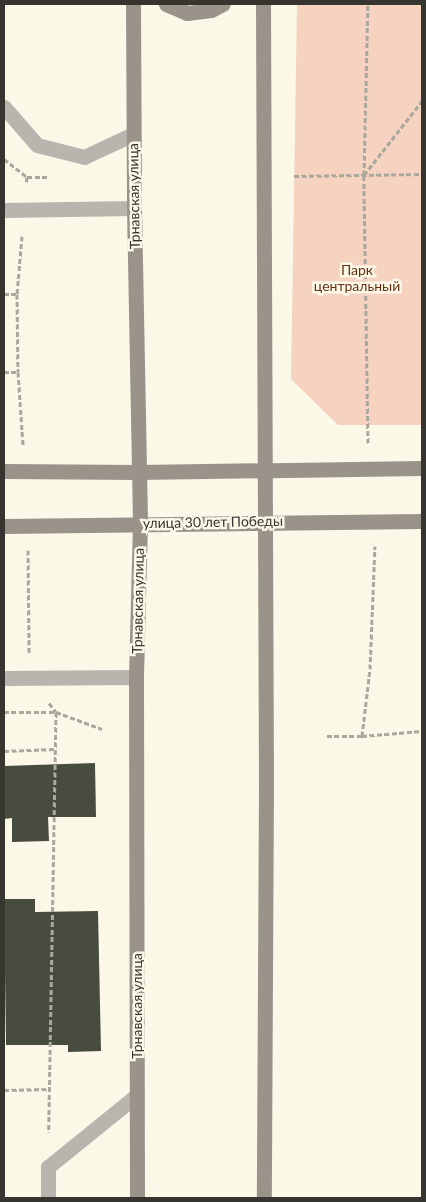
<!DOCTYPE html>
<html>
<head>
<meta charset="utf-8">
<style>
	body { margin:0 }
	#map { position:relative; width:426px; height:1202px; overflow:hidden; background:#fbf8e8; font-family:Lato,sans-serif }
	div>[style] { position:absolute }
	.green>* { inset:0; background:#f6d2c0 }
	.building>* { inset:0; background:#484c3f }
	.path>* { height:3px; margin-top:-1.5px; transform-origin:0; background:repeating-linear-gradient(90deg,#aaa89c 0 5px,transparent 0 7.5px) }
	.service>* { height:15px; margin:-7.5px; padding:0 7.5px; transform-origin:7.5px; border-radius:7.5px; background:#b9b4ae }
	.minor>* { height:15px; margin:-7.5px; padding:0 7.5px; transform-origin:7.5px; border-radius:7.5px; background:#b9b4ae }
	.secondary>* { height:15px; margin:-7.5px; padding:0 7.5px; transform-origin:7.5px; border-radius:7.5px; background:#9a938a }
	span { translate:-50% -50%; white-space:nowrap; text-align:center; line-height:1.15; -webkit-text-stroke:5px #fbf8e8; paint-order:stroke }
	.street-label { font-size:14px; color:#36352f }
	.park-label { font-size:14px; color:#693112 }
	.frame { position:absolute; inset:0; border:5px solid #36352f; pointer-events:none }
</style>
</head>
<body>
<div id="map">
	<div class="green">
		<div style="clip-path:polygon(297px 4px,422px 4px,422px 425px,338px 425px,291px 379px)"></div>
	</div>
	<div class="building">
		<div style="clip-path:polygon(95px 763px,96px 817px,48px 817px,49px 841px,12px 842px,12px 818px,4px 819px,4px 766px)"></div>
		<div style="clip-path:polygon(4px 899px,35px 899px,35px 912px,98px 911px,101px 1051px,68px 1052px,68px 1045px,6px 1045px)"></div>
	</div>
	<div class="path">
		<div style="left:4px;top:159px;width:29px;rotate:38deg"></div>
		<div style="left:27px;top:177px;width:7px;rotate:98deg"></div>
		<div style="left:364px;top:175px;width:94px;rotate:-51.9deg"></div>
		<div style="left:294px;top:176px;width:128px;rotate:-0.9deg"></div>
		<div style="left:27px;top:177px;width:23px"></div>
		<div style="left:22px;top:236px;width:58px;rotate:94.9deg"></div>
		<div style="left:17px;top:294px;width:78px;rotate:89.3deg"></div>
		<div style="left:18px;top:372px;width:74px;rotate:86.1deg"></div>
		<div style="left:4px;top:294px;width:13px"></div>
		<div style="left:4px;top:372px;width:14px"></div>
		<div style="left:368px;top:443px;width:268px;rotate:-90.9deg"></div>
		<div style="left:364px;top:175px;width:171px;rotate:-88.7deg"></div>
		<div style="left:28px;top:550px;width:104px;rotate:89.4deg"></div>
		<div style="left:49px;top:703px;width:11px;rotate:52deg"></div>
		<div style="left:56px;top:712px;width:420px;rotate:91deg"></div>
		<div style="left:4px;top:712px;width:52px"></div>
		<div style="left:56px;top:712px;width:49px;rotate:20.3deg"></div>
		<div style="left:327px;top:736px;width:35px"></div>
		<div style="left:362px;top:736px;width:67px;rotate:-83.2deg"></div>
		<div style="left:370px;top:669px;width:123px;rotate:-87.7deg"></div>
		<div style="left:362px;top:736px;width:60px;rotate:-4.8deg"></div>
		<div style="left:4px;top:751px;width:51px;rotate:-2.2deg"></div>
		<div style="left:4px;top:1090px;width:46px;rotate:-1.2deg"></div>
	</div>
	<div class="service">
		<div style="left:4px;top:107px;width:50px;rotate:49deg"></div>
		<div style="left:37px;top:145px;width:49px;rotate:14.3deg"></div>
		<div style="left:84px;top:157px;width:54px;rotate:-25.1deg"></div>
		<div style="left:4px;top:678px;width:132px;rotate:-0.4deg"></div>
		<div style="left:48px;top:1198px;width:31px;rotate:-90deg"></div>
		<div style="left:48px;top:1167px;width:114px;rotate:-39deg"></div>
	</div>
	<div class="minor">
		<div style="left:4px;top:210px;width:130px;rotate:-0.9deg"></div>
	</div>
	<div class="secondary">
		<div style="left:133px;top:4px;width:204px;rotate:89.7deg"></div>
		<div style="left:134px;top:208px;width:315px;rotate:88.9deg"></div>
		<div style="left:140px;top:523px;width:154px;rotate:91.5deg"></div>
		<div style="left:136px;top:677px;width:521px;rotate:89.89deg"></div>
		<div style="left:166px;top:4px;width:23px;rotate:23deg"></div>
		<div style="left:187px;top:13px;width:24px;rotate:-7deg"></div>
		<div style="left:211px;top:10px;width:13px;rotate:-27deg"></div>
		<div style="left:263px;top:4px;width:781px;rotate:89.78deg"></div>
		<div style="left:266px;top:785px;width:413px;rotate:90.3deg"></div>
		<div style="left:4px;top:471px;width:134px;rotate:0.4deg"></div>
		<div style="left:138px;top:472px;width:284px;rotate:-0.8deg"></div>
		<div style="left:4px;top:526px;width:418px;rotate:-0.7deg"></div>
	</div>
	<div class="street-label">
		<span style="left:134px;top:196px;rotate:-91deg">Трнавская улица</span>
		<span style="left:213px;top:522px;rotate:-1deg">улица 30 лет Победы</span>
		<span style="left:138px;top:601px;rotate:-89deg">Трнавская улица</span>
		<span style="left:137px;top:1006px;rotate:-90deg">Трнавская улица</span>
	</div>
	<div class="park-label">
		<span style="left:357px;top:278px">Парк<br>центральный</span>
	</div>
	<div class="frame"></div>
</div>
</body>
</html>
